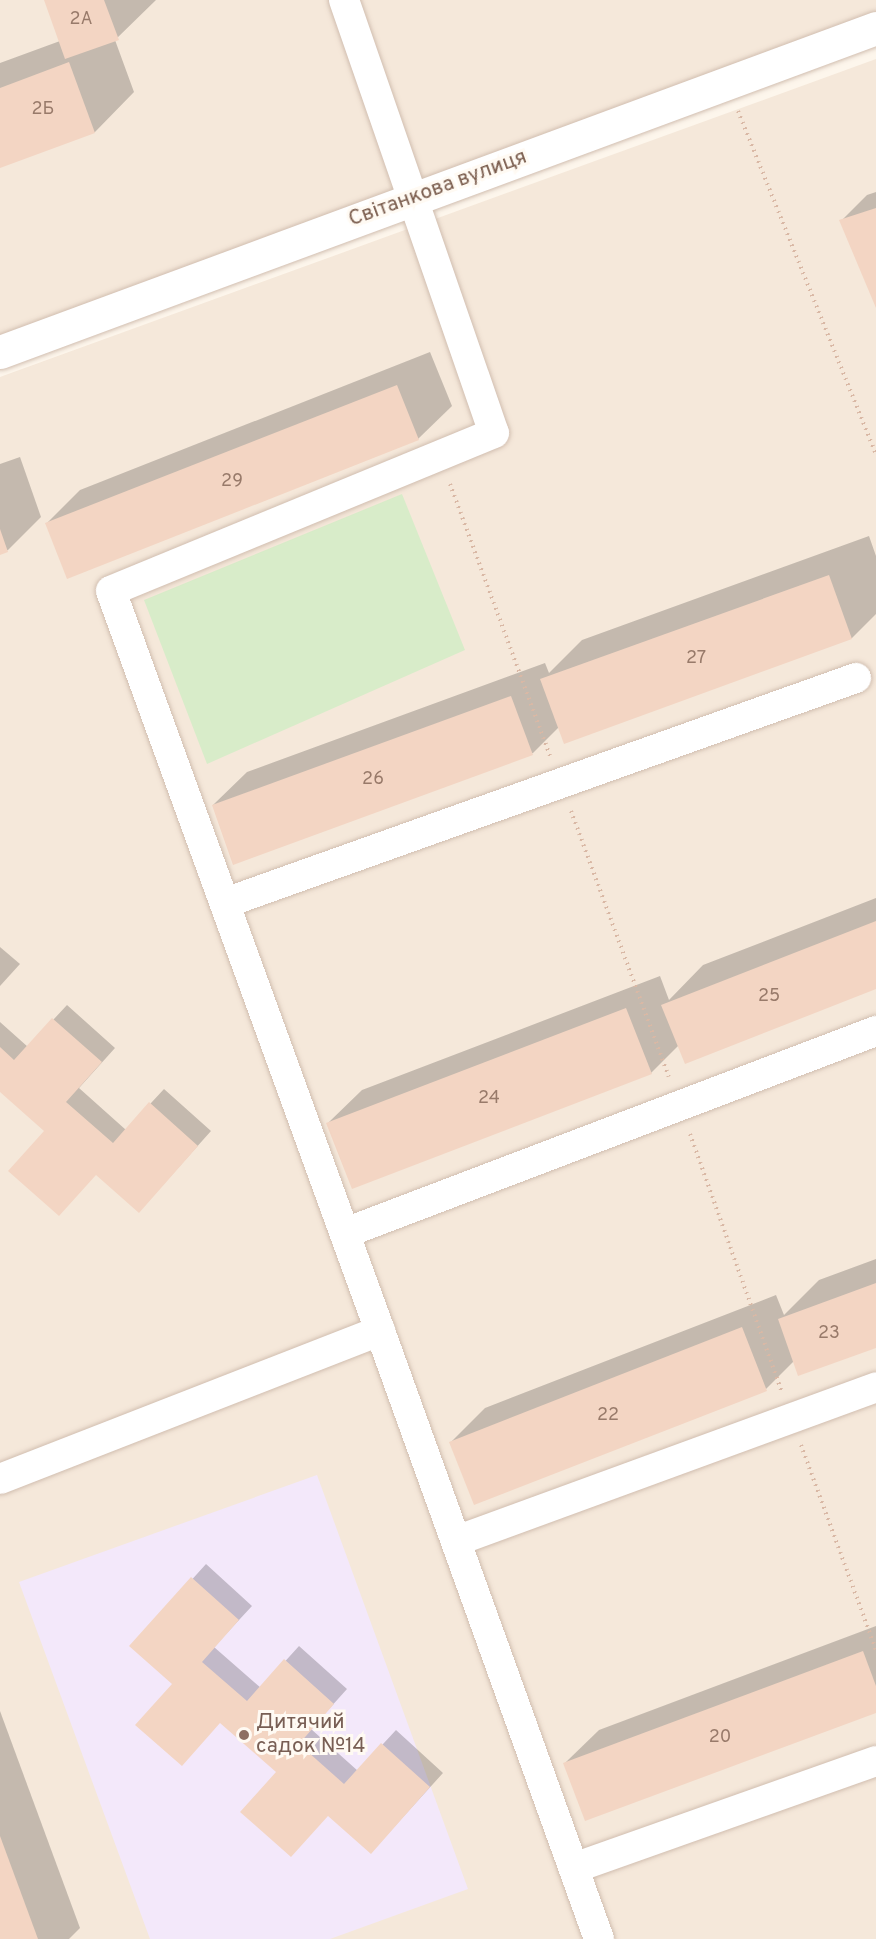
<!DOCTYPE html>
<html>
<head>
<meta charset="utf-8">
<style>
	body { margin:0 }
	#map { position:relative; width:876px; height:1939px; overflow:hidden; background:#fdf6ec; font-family:Overpass,sans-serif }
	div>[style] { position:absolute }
	.residential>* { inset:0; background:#f5e8da }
	.education>* { inset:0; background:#f3e8fa }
	.green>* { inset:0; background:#d8ecc9 }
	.shadow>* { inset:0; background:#0003 }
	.building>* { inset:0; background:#f3d5c3 }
	.path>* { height:4px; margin-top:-2px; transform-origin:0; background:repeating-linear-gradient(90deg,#d9b8a5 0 1.5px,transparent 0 6px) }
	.roads { filter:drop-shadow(0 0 2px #d1beb0) drop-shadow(0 0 2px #d1beb0) }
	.minor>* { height:30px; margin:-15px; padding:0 15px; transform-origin:15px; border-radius:15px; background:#fff }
	.tertiary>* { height:33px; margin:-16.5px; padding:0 16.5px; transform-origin:16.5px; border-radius:16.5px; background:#fff }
	.dots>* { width:16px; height:16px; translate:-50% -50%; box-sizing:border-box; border:3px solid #fffaf3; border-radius:50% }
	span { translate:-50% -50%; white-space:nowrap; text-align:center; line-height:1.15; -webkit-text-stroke:6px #fffaf3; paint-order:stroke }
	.number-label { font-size:18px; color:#987a6a }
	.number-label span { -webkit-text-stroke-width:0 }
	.street-label { font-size:21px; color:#7a5c4d }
	.education-label { font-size:21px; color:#785e54 }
	.left { translate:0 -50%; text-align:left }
</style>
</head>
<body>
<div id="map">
	<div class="residential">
		<div style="clip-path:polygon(0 0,876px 0,876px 28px,0 352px)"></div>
		<div style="clip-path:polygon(876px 59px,876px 1939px,0 1939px,0 377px)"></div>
	</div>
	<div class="education">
		<div style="clip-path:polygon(317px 1475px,468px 1889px,330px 1939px,150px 1939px,19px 1582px)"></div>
	</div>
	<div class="green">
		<div style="clip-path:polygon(402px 494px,465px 650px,207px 764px,144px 600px)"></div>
	</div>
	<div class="shadow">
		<div style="clip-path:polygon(45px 0,156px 0,115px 40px,134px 92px,95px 132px,0 167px,0 63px,60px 41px)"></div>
		<div style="clip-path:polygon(876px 192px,876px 304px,841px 221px,867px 195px)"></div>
		<div style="clip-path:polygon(430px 352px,452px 406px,418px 439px,46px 524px,80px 490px)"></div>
		<div style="clip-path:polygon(20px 457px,41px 517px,8px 550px,0 553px,0 464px)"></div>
		<div style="clip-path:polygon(869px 536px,876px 556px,876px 614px,852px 638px,559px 727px,533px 753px,234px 863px,213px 805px,247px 772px,545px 663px,549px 673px,582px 640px)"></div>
		<div style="clip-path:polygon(876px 898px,876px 988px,679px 1045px,651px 1073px,328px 1123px,362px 1090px,660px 976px,669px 1000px,703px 965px)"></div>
		<div style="clip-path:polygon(0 947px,20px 964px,0 986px)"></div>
		<div style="clip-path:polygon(67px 1005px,115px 1048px,79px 1088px,126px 1130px,164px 1089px,211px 1131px,152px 1197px,96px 1173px,0 1090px,0 1022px,28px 1047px)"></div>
		<div style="clip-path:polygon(876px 1259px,876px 1346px,794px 1361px,766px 1389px,451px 1442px,485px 1408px,776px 1295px,784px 1315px,819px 1280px)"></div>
		<div style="clip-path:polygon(206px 1564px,252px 1606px,214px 1647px,261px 1688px,299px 1646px,347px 1689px,311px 1729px,358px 1771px,396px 1730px,443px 1773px,384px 1838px,278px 1772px,132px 1646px)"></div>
		<div style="clip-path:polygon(876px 1626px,876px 1711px,565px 1763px,599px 1730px)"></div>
		<div style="clip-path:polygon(0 1711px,80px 1928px,69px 1939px,0 1939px)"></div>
	</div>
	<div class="building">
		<div style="clip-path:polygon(44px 0,104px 0,119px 40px,65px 59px)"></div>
		<div style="clip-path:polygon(69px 62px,95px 133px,0 168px,0 88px)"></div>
		<div style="clip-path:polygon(876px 208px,876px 308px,839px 220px)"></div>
		<div style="clip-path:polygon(397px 385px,419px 440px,67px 579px,45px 523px)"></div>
		<div style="clip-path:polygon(0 529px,8px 552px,0 555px)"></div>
		<div style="clip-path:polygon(829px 575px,852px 639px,564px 744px,540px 679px)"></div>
		<div style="clip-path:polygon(511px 696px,533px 755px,233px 865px,212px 805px)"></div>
		<div style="clip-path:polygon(876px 921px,876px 989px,685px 1064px,661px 1005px)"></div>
		<div style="clip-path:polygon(626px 1008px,652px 1074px,352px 1189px,326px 1123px)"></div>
		<div style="clip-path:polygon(52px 1018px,102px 1062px,66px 1102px,113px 1143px,149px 1102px,198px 1146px,139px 1213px,96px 1175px,59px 1216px,8px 1171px,44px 1131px,0 1092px,0 1047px,14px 1060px)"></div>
		<div style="clip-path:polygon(876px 1283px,876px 1348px,798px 1376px,778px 1319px)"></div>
		<div style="clip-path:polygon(742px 1327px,767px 1391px,474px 1505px,449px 1442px)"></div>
		<div style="clip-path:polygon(191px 1577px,239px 1620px,202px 1662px,247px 1701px,284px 1659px,334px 1704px,299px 1744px,344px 1784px,381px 1743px,430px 1787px,371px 1854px,328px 1816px,291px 1857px,240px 1812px,276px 1772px,220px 1723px,182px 1766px,135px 1725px,172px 1684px,129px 1646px)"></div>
		<div style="clip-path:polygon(863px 1651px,876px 1686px,876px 1713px,585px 1821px,563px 1763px)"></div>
		<div style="clip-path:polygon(0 1836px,38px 1939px,0 1939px)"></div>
	</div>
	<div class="path">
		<div style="left:738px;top:111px;width:371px;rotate:68.1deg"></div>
		<div style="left:450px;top:484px;width:290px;rotate:69.8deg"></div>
		<div style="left:571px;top:811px;width:283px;rotate:69.8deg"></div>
		<div style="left:690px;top:1134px;width:272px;rotate:70.4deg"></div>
		<div style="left:801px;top:1445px;width:218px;rotate:69.9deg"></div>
	</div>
	<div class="roads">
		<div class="minor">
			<div style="left:344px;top:0;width:458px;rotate:70.9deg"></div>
			<div style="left:494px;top:433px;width:414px;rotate:157.6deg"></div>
			<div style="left:111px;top:591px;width:787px;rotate:70.02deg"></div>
			<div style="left:225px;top:903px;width:670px;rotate:-19.63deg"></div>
			<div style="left:345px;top:1233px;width:568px;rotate:-20.83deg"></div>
			<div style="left:0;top:1479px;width:408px;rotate:-21.3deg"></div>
			<div style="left:380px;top:1331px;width:646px;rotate:70.19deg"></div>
			<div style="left:456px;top:1541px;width:447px;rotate:-20.1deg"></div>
			<div style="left:574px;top:1868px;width:320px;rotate:-19.5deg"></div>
		</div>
		<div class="tertiary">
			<div style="left:0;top:352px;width:934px;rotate:-20.3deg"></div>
		</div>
	</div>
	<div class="dots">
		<div style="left:244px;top:1735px;background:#8d6e63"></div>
	</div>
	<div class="number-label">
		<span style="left:81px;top:20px">2А</span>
		<span style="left:43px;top:110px">2Б</span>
		<span style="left:232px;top:482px">29</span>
		<span style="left:696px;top:659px">27</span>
		<span style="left:373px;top:780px">26</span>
		<span style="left:769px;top:997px">25</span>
		<span style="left:489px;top:1099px">24</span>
		<span style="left:829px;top:1334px">23</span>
		<span style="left:608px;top:1416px">22</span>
		<span style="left:720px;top:1738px">20</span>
	</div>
	<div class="street-label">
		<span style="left:438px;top:189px;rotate:-20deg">Світанкова вулиця</span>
	</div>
	<div class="education-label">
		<span class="left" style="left:256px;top:1735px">Дитячий<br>садок №14</span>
	</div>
</div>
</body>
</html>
